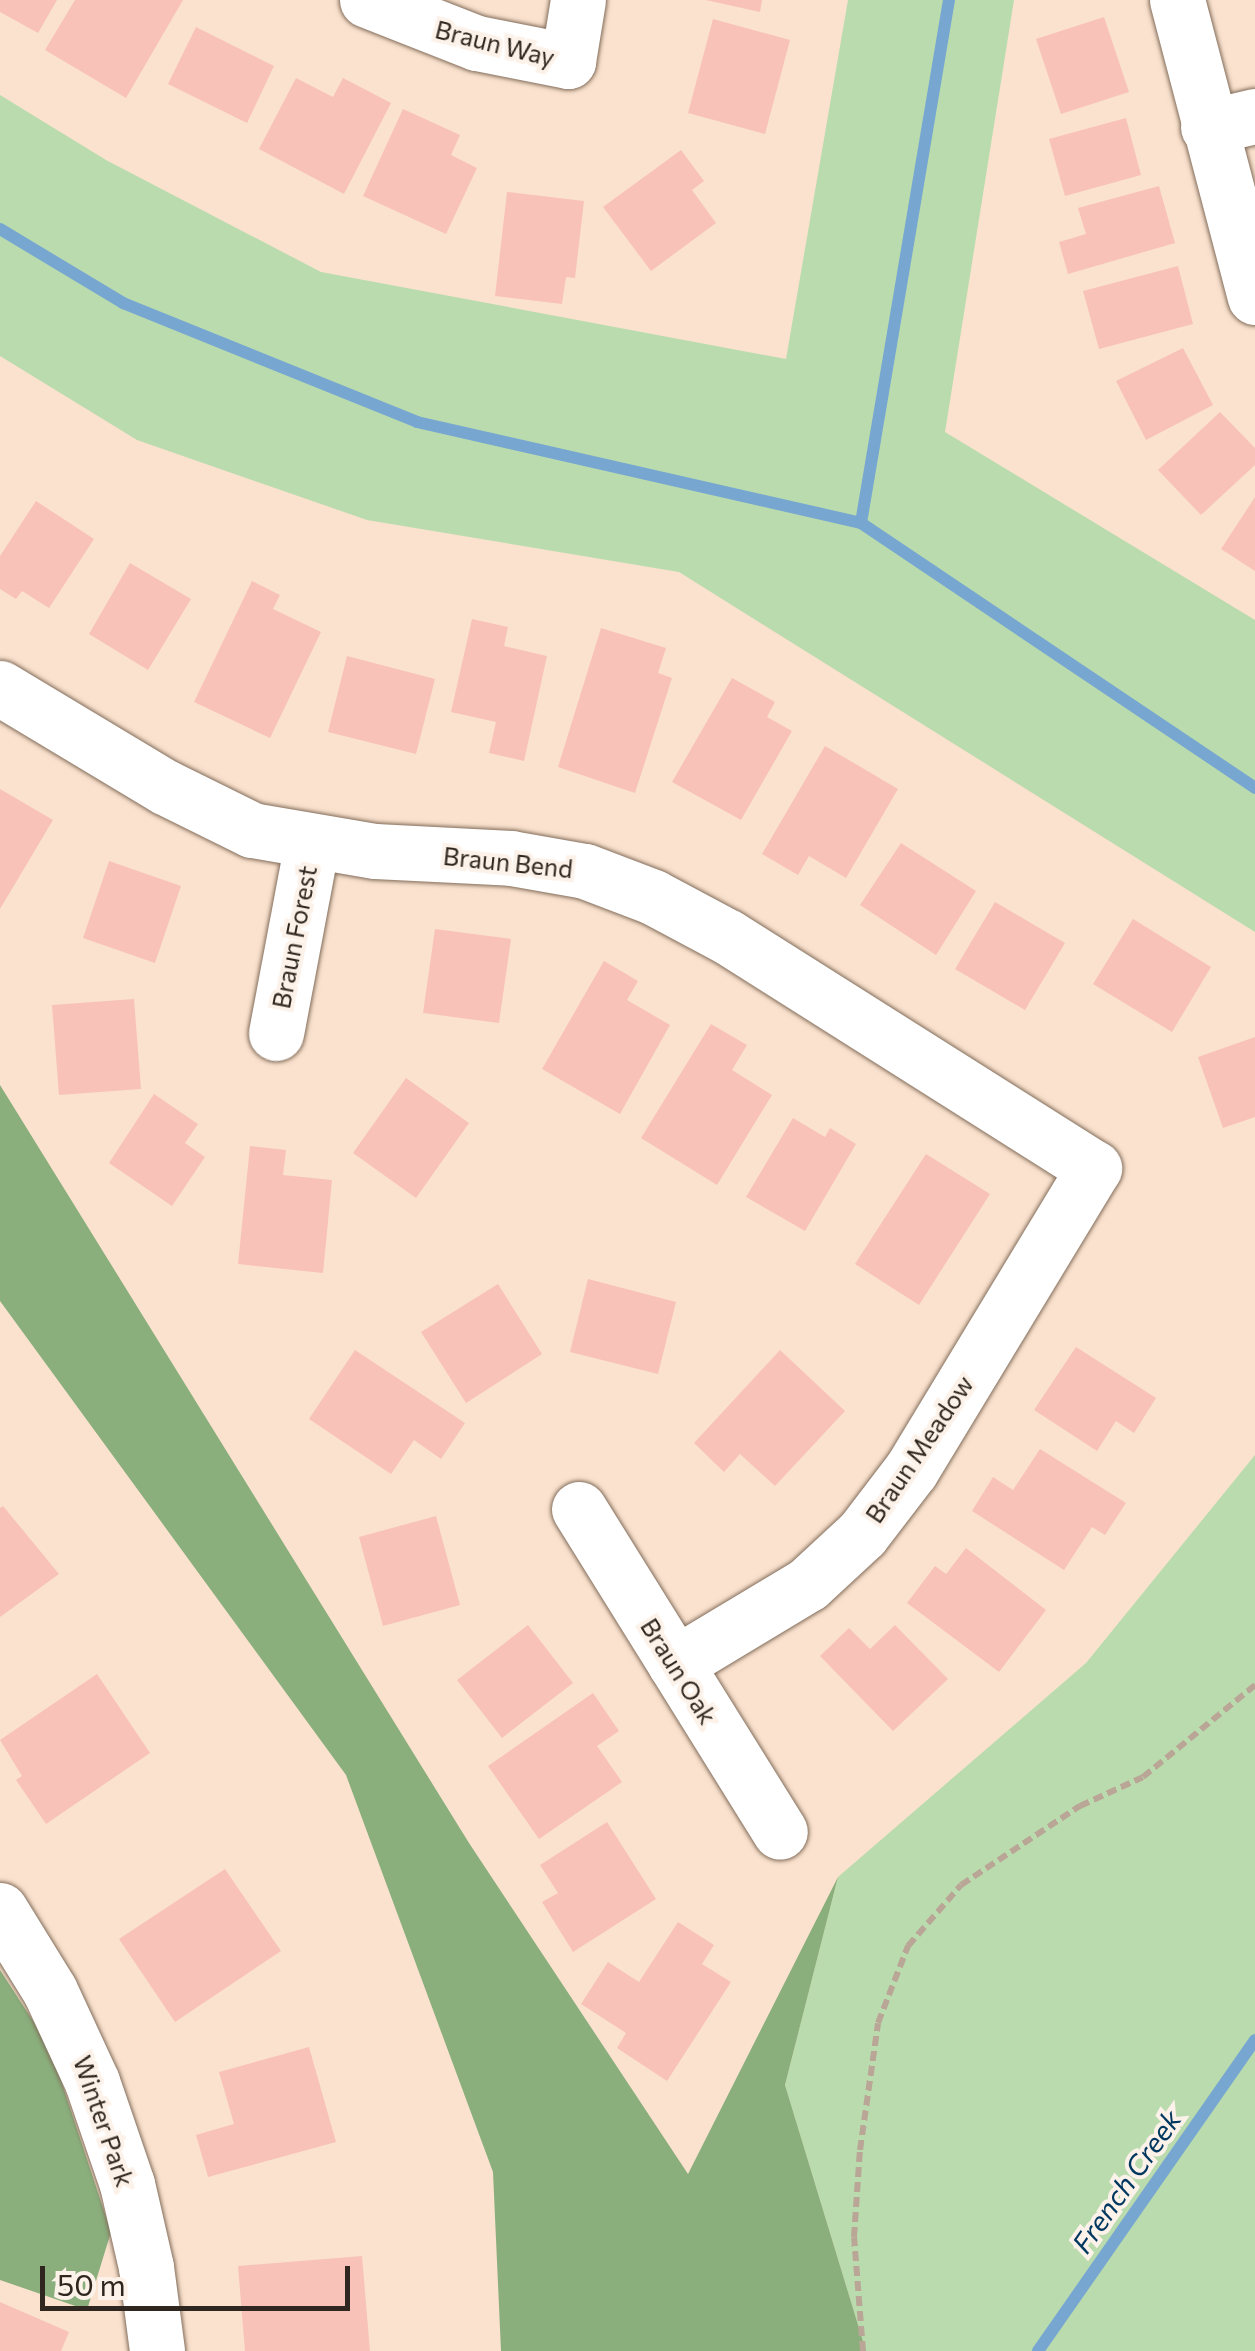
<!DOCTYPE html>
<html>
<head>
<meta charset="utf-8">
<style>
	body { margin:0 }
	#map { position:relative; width:1255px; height:2351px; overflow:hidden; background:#fae2ce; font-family:Commissioner,sans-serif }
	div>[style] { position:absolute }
	.green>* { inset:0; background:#badbae }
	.forest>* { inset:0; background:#8aaf7d }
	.stream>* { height:12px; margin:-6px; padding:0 6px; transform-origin:6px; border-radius:6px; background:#77a6d1 }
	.building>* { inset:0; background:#f9c2b8 }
	.path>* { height:6px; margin-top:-3px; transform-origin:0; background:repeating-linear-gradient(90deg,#b9a696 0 10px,transparent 0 15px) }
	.roads { filter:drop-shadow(0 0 2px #826d5b) drop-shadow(0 0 2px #826d5b) }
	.minor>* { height:55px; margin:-27.5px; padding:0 27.5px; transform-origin:27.5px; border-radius:27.5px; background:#fff }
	span { translate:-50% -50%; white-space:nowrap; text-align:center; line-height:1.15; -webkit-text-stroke:8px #fcf2ea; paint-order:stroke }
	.street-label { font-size:25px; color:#2f271f }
	.water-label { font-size:28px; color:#00375f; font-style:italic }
	.scale { position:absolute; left:40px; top:2266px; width:310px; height:45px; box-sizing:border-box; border:5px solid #2f271f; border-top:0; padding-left:12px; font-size:30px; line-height:35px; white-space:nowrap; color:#2f271f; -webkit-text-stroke:8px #fcf2ea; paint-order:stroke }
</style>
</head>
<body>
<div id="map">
	<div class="green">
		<div style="clip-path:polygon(848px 0,1014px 0,945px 432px,1255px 620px,1255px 932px,679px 572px,367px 520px,137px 440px,0 356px,0 95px,106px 160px,321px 272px,786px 359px)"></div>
		<div style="clip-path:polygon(1255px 1455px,1255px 2351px,866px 2351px,785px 2085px,838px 1877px,1086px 1663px)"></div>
	</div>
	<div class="forest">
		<div style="clip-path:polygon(0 1085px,469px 1843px,688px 2174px,838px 1877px,785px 2085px,866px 2351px,501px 2351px,493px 2172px,346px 1775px,0 1301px)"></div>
		<div style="clip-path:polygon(0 1970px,50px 2047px,111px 2232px,87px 2310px,0 2280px)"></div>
	</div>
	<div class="stream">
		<div style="left:0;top:229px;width:144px;rotate:31deg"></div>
		<div style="left:123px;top:303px;width:317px;rotate:22deg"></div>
		<div style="left:417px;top:422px;width:455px;rotate:12.8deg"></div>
		<div style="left:861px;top:523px;width:475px;rotate:33.9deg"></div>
		<div style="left:861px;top:523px;width:530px;rotate:-80.45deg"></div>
		<div style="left:1038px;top:2351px;width:379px;rotate:-55.1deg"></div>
	</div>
	<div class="building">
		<div style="clip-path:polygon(0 0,57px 0,38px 33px,0 12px)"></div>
		<div style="clip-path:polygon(75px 0,183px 0,126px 98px,45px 50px)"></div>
		<div style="clip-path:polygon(706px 0,762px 0,760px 12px)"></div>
		<div style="clip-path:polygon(1104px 17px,1129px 92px,1061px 114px,1036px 39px)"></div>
		<div style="clip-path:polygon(713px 19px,790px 40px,765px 134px,688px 113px)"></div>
		<div style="clip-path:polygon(196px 27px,274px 66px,247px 123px,168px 84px)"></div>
		<div style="clip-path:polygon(296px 78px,333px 97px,343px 78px,391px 103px,344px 194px,259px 149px)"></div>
		<div style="clip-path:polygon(403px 109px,460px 135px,451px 155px,477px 168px,446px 234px,363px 196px)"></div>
		<div style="clip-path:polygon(1126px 118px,1141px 175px,1065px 196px,1049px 139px)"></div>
		<div style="clip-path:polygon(681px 150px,704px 181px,692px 190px,716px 223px,651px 271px,603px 207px)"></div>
		<div style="clip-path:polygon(1159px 186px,1175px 243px,1068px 274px,1059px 242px,1086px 234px,1078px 208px)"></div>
		<div style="clip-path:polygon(507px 192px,584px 201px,575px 278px,566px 277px,562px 304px,495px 296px)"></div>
		<div style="clip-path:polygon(1178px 266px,1193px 324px,1099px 349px,1083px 291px)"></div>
		<div style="clip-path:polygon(1183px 348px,1213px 405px,1146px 440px,1116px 381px)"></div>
		<div style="clip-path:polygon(1220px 412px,1255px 448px,1255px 465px,1201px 515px,1158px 470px)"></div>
		<div style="clip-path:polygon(1255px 497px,1255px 571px,1221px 549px)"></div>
		<div style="clip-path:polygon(36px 501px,94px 539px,49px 608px,22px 591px,16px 599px,0 589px,0 556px)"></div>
		<div style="clip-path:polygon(130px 563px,191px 599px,148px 670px,89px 634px)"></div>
		<div style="clip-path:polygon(252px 581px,280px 595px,273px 609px,321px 632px,270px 738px,194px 702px)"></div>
		<div style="clip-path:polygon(472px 619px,508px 627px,504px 646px,547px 656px,524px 761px,489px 753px,496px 722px,451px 712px)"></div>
		<div style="clip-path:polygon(601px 628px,666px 648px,658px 673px,672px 678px,635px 793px,558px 767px)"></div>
		<div style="clip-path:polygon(347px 656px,435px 679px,416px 754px,328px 732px)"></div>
		<div style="clip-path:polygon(732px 678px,775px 702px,767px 717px,792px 731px,741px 820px,672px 782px)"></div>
		<div style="clip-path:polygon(825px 746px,898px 789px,846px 878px,809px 856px,798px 875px,762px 854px)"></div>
		<div style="clip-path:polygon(0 789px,53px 820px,0 909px)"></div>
		<div style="clip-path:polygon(901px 843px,976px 891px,936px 955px,860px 905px)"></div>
		<div style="clip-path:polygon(109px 861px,181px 886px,155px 963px,83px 938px)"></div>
		<div style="clip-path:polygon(995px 902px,1065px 943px,1025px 1010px,955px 969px)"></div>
		<div style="clip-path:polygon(1133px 919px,1211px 967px,1172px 1032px,1093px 984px)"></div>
		<div style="clip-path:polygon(435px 929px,511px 939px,499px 1023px,423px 1013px)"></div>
		<div style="clip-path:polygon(604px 961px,638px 981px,627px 1000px,670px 1025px,620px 1114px,542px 1069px)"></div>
		<div style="clip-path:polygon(134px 999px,141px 1089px,59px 1095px,52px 1005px)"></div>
		<div style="clip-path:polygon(711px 1024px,747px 1045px,732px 1070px,772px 1095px,717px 1185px,641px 1138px)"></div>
		<div style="clip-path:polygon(1255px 1037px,1255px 1117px,1223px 1128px,1198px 1057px)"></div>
		<div style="clip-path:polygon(406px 1078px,469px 1123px,416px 1198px,353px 1153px)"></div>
		<div style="clip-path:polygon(154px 1094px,198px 1124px,185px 1143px,205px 1157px,172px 1206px,109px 1163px)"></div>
		<div style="clip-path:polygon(793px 1118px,825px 1137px,830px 1128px,856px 1144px,805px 1231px,746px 1197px)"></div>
		<div style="clip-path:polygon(250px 1146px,286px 1150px,283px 1175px,332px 1180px,323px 1273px,238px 1264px)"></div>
		<div style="clip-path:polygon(926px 1154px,990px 1194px,919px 1305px,855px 1264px)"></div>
		<div style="clip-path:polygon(588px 1279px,676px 1302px,658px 1374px,570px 1352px)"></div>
		<div style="clip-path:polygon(498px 1284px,542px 1354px,466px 1403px,421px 1332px)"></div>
		<div style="clip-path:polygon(1076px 1347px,1156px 1398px,1134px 1433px,1116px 1421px,1097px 1451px,1034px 1410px)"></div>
		<div style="clip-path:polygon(355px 1350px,465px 1423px,441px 1459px,414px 1440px,391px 1474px,309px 1419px)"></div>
		<div style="clip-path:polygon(780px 1350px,845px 1411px,775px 1486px,740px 1454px,724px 1472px,694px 1443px)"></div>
		<div style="clip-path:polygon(1040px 1449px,1126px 1503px,1105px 1535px,1092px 1527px,1064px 1570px,972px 1511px,993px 1477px,1013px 1490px)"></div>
		<div style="clip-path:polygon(3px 1506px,59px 1574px,0 1617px,0 1508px)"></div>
		<div style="clip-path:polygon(436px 1516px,460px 1605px,383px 1626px,359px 1537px)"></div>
		<div style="clip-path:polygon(966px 1548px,1046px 1610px,999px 1672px,907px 1603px,935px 1566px,946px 1574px)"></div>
		<div style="clip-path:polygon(528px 1625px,573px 1683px,502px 1738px,457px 1680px)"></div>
		<div style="clip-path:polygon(895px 1625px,948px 1679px,893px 1731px,820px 1656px,849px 1628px,870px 1649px)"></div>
		<div style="clip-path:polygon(97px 1674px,150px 1753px,46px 1824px,16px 1780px,22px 1776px,0 1740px)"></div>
		<div style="clip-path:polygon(593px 1693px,619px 1731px,597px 1746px,622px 1782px,539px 1839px,488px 1766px)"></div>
		<div style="clip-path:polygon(607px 1822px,656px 1899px,573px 1952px,542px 1902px,558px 1893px,540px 1865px)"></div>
		<div style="clip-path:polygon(225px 1869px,281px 1951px,175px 2022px,119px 1939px)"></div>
		<div style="clip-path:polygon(678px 1922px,714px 1945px,702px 1964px,731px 1982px,667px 2081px,617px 2048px,626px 2033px,581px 2004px,608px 1962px,639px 1982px)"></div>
		<div style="clip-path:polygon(309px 2047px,336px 2142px,208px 2177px,196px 2135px,234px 2124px,219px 2072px)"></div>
		<div style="clip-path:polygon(362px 2256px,370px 2351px,245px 2351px,238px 2266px)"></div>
		<div style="clip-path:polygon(0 2302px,69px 2332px,61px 2351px,0 2351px)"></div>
	</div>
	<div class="path">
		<div style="left:863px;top:2351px;width:114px;rotate:-94.5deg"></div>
		<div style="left:854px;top:2237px;width:87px;rotate:-86.1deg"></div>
		<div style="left:860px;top:2150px;width:128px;rotate:-81.9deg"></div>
		<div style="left:878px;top:2023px;width:83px;rotate:-68.7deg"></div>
		<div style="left:908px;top:1946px;width:81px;rotate:-49deg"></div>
		<div style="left:961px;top:1885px;width:143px;rotate:-33.6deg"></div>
		<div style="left:1080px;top:1806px;width:69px;rotate:-24.7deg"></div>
		<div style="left:1143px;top:1777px;width:145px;rotate:-39.4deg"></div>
	</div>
	<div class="roads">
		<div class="minor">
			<div style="left:367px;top:0;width:118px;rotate:21.4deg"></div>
			<div style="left:477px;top:43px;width:93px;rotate:11.2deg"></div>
			<div style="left:568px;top:61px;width:62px;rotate:-80.7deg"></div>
			<div style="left:1177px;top:0;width:307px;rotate:75.3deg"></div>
			<div style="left:1208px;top:127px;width:48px;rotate:-13.2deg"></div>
			<div style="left:0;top:688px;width:192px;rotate:31deg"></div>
			<div style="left:165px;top:787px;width:97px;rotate:26.3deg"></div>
			<div style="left:252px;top:830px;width:125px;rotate:9.7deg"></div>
			<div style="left:375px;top:851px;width:136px;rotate:2.9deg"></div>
			<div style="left:511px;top:858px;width:75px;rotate:10deg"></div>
			<div style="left:585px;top:871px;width:73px;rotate:20.9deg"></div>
			<div style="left:653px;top:897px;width:85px;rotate:28.1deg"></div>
			<div style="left:728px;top:937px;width:433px;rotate:32.3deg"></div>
			<div style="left:1094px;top:1168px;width:353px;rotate:121.2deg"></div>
			<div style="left:911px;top:1470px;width:81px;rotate:127.4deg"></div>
			<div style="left:862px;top:1534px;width:74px;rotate:137.2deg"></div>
			<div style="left:808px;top:1584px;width:155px;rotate:149deg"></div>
			<div style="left:276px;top:1033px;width:194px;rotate:-79.3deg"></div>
			<div style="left:579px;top:1509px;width:380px;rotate:58.1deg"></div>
			<div style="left:0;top:1910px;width:95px;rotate:58.3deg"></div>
			<div style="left:50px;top:1991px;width:100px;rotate:65.2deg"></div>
			<div style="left:92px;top:2082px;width:108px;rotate:71.1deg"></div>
			<div style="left:127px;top:2184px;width:85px;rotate:77.1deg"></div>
			<div style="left:146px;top:2267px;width:85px;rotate:82.5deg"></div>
		</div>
	</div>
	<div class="street-label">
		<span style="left:495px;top:43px;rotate:14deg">Braun Way</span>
		<span style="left:508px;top:862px;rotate:6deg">Braun Bend</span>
		<span style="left:294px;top:937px;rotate:-79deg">Braun Forest</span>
		<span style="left:919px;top:1449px;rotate:-56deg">Braun Meadow</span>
		<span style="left:679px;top:1671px;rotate:58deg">Braun Oak</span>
		<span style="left:104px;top:2121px;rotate:71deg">Winter Park</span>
	</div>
	<div class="water-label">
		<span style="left:1126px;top:2181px;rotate:-55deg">French Creek</span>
	</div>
	<div class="scale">50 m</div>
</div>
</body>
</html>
